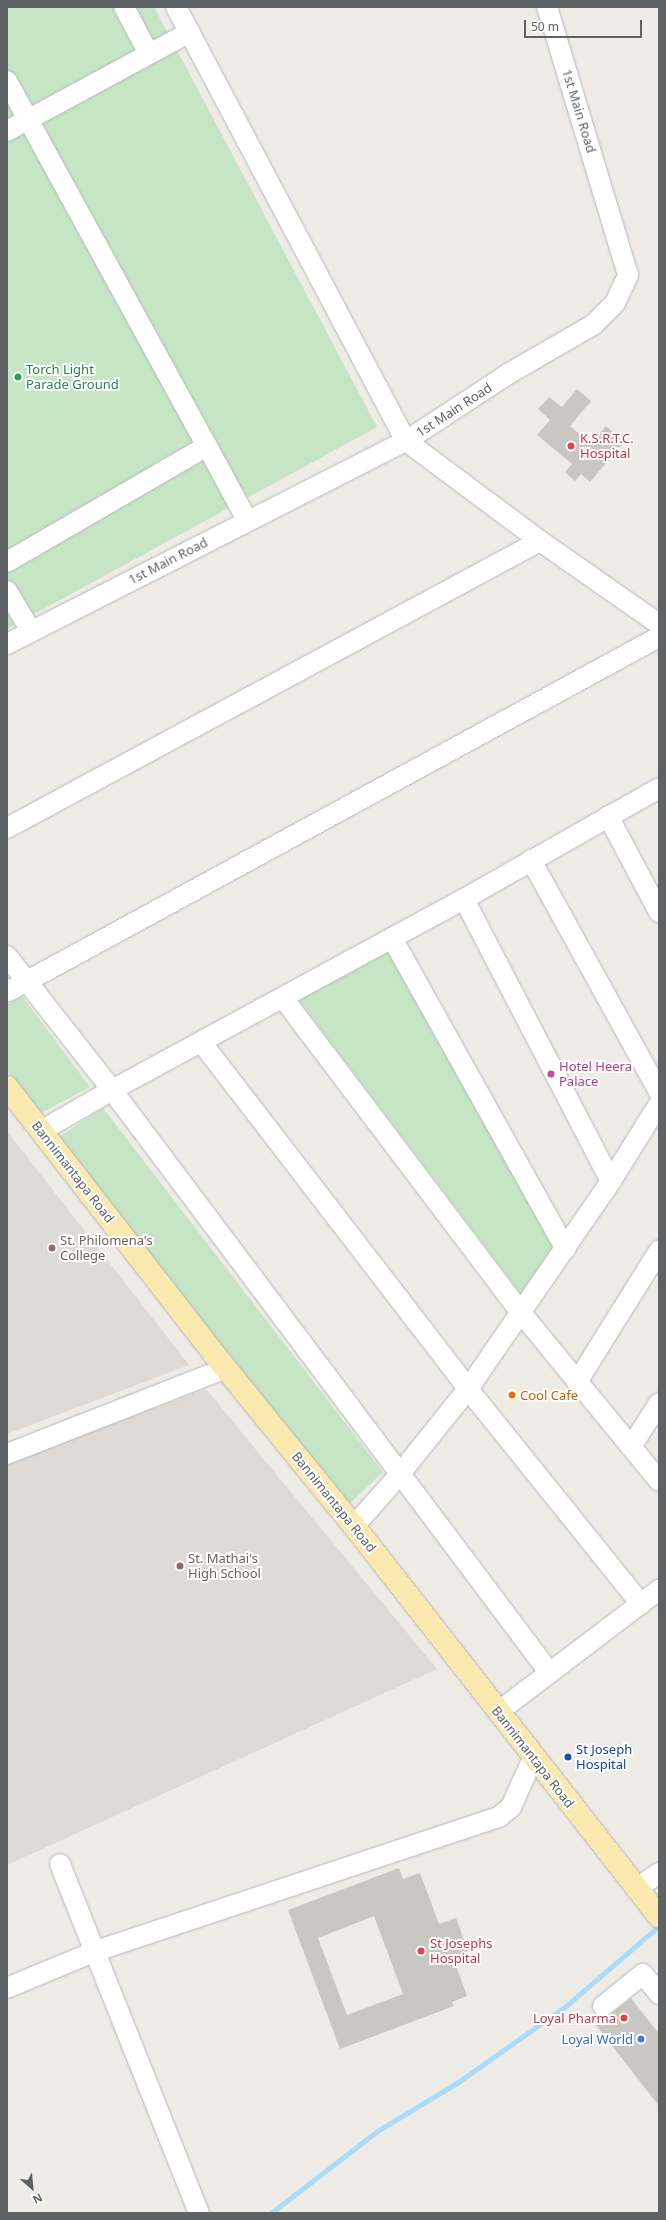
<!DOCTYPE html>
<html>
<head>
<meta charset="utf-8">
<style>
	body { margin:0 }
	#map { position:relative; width:666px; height:2220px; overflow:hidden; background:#efece6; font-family:"Noto Sans",sans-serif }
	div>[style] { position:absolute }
	.education>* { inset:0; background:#dfdbd4 }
	.green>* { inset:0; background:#c6e5c4 }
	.stream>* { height:4.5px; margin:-2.25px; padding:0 2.25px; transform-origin:2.25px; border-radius:2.25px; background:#aaddfb }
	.building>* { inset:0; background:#cac7c2 }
	.roads { filter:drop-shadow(0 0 1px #b3b6ba) drop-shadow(0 0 1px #b3b6ba) }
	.minor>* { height:20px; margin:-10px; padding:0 10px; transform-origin:10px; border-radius:10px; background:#fff }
	.major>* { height:22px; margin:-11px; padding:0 11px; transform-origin:11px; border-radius:11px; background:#fbe9af }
	.dots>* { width:11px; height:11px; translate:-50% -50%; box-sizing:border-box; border:2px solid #fff; border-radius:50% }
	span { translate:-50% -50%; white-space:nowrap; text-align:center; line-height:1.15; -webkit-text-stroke:4px #fff; paint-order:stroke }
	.street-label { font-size:13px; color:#5d6265 }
	.leisure-label { font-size:13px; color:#27864d }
	.left { translate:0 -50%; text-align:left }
	.health-label { font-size:13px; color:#be3a42 }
	.right { translate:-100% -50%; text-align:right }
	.hotel-label { font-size:13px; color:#b23c85 }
	.education-label { font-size:13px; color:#785e54 }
	.food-label { font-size:13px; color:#c56008 }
	.transit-label { font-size:13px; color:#164399 }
	.shop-label { font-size:13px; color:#366cbe }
	.frame { position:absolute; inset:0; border:8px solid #5d6265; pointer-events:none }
	.north { position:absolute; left:12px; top:2168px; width:40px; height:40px; -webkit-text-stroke:3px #fff; paint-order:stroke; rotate:153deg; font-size:11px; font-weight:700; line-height:16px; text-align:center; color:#5d6265 }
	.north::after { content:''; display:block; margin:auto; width:14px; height:18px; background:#5d6265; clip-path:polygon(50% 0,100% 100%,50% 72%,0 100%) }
	.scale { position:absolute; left:524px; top:20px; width:118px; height:18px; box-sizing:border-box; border:2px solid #5d6265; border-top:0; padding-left:5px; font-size:12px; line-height:14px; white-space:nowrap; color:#5d6265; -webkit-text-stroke:3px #fff; paint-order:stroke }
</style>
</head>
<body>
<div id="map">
	<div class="education">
		<div style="clip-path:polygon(7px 1131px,189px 1365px,7px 1434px)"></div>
		<div style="clip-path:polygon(206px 1389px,437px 1669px,7px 1865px,7px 1464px)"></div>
	</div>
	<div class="green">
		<div style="clip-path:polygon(7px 7px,154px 7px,377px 427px,7px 629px)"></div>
		<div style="clip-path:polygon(389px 951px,553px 1246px,521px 1294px,298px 999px)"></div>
		<div style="clip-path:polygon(22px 996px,90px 1087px,41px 1113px,7px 1071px,7px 1005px)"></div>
		<div style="clip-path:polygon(103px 1108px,383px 1472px,347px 1506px,59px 1137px)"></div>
	</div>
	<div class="stream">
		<div style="left:271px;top:2213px;width:133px;rotate:-37.6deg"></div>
		<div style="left:376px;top:2132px;width:95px;rotate:-31.2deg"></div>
		<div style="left:457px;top:2083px;width:133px;rotate:-35.2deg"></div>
		<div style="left:566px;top:2006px;width:123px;rotate:-40.7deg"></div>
	</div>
	<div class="building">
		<div style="clip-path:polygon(577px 389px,591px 401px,570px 426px,591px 444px,606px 426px,624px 442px,590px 482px,581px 474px,575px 481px,565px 472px,572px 464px,537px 435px,550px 420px,538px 409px,549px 397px,562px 407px)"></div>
		<div style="clip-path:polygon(evenodd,399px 1868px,403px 1879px,420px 1873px,439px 1924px,456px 1918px,468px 1951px,453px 1957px,467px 1996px,452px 2002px,454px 2006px,340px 2049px,288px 1910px,399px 1868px,374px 1916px,403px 1994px,347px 2015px,318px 1938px,374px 1916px)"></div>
		<div style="clip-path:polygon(631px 1998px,659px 2034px,659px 2106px,592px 2020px,597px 2016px,610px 2015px)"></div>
	</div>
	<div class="roads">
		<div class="minor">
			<div style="left:124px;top:7px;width:53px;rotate:62deg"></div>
			<div style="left:176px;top:7px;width:491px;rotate:62.1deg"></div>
			<div style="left:406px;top:441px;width:167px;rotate:36.7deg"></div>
			<div style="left:540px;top:541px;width:145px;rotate:34.9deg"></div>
			<div style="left:7px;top:81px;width:416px;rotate:61.3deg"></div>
			<div style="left:207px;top:446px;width:231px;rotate:149.9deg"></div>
			<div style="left:7px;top:131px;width:208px;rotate:-28.4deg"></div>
			<div style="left:207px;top:446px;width:84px;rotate:61.6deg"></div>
			<div style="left:7px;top:591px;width:47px;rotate:59deg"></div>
			<div style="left:7px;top:644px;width:448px;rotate:-27deg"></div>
			<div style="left:406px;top:441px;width:122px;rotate:-33.3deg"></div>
			<div style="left:508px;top:374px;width:98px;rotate:-30deg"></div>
			<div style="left:593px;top:325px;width:31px;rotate:-45deg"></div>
			<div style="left:615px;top:303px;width:31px;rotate:-65deg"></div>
			<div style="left:628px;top:275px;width:280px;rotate:-106.8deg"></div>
			<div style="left:608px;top:816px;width:109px;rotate:62deg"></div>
			<div style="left:7px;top:828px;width:605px;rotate:-28.3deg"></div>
			<div style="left:531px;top:860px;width:265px;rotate:61.1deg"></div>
			<div style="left:464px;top:899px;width:318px;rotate:62.5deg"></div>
			<div style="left:392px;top:938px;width:356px;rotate:60.8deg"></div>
			<div style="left:7px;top:956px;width:170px;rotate:51.9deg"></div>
			<div style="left:112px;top:1090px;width:728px;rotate:53.1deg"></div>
			<div style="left:7px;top:992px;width:742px;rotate:-28.57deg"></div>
			<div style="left:283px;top:998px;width:396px;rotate:52.9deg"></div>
			<div style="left:522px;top:1314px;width:216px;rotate:50.6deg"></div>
			<div style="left:202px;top:1043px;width:436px;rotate:52.4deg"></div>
			<div style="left:468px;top:1389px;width:276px;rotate:51.2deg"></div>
			<div style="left:41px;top:1131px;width:82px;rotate:-30deg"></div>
			<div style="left:112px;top:1090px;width:400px;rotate:-28.5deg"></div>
			<div style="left:464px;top:899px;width:224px;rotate:-29.6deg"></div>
			<div style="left:577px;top:1382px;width:155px;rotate:-58deg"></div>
			<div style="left:631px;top:1447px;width:52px;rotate:-57.5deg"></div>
			<div style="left:7px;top:1454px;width:235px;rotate:-21.4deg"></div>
			<div style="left:354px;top:1526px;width:62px;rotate:-48.3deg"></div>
			<div style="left:395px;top:1480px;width:117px;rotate:-51.3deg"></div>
			<div style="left:468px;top:1389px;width:252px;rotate:-55.5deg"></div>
			<div style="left:611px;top:1181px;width:91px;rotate:-58.1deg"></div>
			<div style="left:498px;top:1712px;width:202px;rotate:-37.2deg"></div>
			<div style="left:60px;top:1864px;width:376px;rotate:68.3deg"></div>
			<div style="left:636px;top:1889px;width:28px;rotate:-35deg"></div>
			<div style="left:7px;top:1988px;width:96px;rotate:-22.6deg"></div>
			<div style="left:96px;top:1951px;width:425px;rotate:-18.4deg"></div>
			<div style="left:499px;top:1817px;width:16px;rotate:-40deg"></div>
			<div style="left:511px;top:1807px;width:54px;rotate:-65.8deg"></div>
			<div style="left:603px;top:2006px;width:51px;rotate:-38.7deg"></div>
			<div style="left:643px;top:1974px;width:26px;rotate:51deg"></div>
		</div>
		<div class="major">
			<div style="left:7px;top:1087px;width:338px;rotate:52.2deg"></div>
			<div style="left:214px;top:1354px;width:222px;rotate:50.9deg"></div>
			<div style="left:354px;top:1526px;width:496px;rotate:52deg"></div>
		</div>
	</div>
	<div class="dots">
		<div style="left:18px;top:377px;background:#2e9e5b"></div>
		<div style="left:571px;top:446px;background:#e0444e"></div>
		<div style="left:551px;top:1074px;background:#d1479c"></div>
		<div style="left:52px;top:1248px;background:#8d6e63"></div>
		<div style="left:512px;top:1395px;background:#e8710a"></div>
		<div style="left:180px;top:1566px;background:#8d6e63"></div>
		<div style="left:568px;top:1757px;background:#1a4fb4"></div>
		<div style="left:421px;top:1951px;background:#e0444e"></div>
		<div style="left:624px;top:2018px;background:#e0444e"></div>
		<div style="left:641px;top:2039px;background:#3f7fe0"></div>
	</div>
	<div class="street-label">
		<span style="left:579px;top:111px;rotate:73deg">1st Main Road</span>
		<span style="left:454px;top:410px;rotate:-33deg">1st Main Road</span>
		<span style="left:168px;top:561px;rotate:-27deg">1st Main Road</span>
		<span style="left:73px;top:1172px;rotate:52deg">Bannimantapa Road</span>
		<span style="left:334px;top:1502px;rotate:51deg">Bannimantapa Road</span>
		<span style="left:533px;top:1757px;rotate:52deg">Bannimantapa Road</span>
	</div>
	<div class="leisure-label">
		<span class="left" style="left:26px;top:377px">Torch Light<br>Parade Ground</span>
	</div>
	<div class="health-label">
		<span class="left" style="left:580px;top:446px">K.S.R.T.C.<br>Hospital</span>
		<span class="left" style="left:430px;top:1951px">St Josephs<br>Hospital</span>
		<span class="right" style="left:616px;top:2018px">Loyal Pharma</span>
	</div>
	<div class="hotel-label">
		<span class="left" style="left:559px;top:1074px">Hotel Heera<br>Palace</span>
	</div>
	<div class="education-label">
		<span class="left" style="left:60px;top:1248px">St. Philomena's<br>College</span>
		<span class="left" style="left:188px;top:1566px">St. Mathai's<br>High School</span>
	</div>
	<div class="food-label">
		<span class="left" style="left:520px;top:1395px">Cool Cafe</span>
	</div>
	<div class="transit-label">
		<span class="left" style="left:576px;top:1757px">St Joseph<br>Hospital</span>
	</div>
	<div class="shop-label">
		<span class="right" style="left:633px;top:2039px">Loyal World</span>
	</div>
	<div class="frame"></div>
	<div class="north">N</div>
	<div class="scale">50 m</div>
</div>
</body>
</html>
